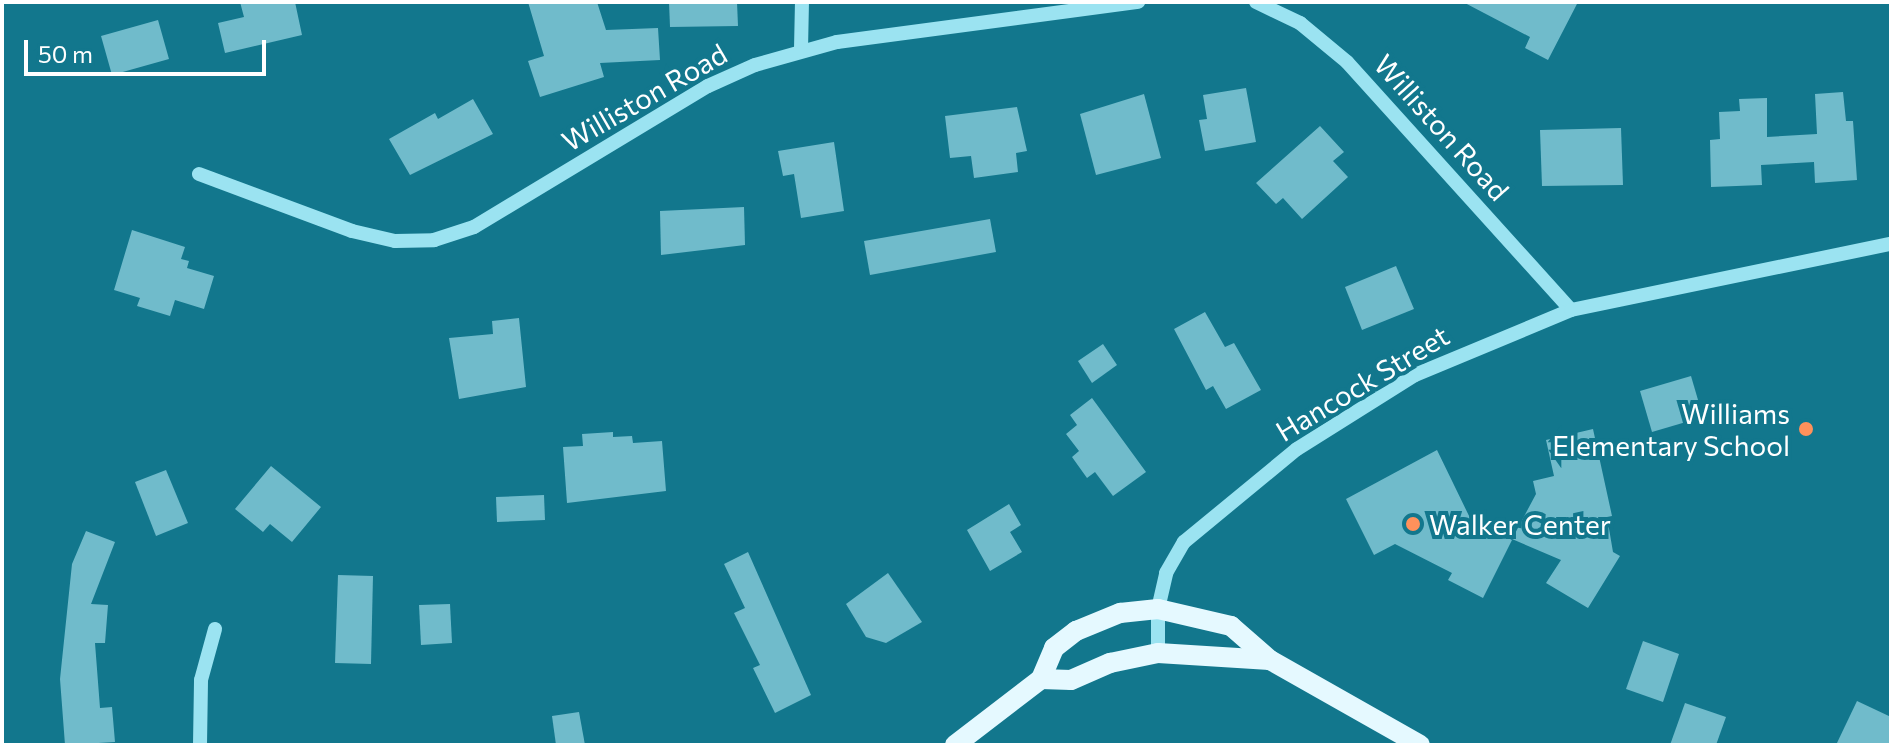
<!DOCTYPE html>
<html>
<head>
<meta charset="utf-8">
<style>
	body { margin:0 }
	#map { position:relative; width:1893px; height:747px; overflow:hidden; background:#12778d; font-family:Commissioner,sans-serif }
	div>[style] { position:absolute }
	.building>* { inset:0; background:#70bbcb }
	.minor>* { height:14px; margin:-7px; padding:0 7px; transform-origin:7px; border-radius:7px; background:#9be3f1 }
	.major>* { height:20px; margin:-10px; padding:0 10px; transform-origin:10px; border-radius:10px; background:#e5f9ff }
	.dots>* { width:22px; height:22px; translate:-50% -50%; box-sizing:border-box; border:4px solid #12778d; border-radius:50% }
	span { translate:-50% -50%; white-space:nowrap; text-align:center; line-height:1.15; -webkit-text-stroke:8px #12778d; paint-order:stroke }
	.street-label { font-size:28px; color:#fff }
	.poi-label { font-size:28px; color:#fff }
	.right { translate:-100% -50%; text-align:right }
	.left { translate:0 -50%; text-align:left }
	.frame { position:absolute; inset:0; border:4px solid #fff; pointer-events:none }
	.scale { position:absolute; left:24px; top:40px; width:242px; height:36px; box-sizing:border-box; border:4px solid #fff; border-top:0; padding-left:10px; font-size:24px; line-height:28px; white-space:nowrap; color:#fff; -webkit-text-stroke:6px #12778d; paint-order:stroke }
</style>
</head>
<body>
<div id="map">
	<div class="building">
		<div style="clip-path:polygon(240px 2px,295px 2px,302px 35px,225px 53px,218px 23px,244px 17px)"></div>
		<div style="clip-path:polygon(528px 2px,597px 2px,606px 30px,658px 28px,660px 60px,600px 63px,604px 77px,540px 97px,528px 61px,544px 56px)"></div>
		<div style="clip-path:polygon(669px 2px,737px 2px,738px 26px,670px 27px)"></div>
		<div style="clip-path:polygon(1463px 2px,1578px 2px,1548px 60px,1525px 48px,1530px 37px)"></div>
		<div style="clip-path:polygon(158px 20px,169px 59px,112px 75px,101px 36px)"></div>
		<div style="clip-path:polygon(1246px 88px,1256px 142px,1205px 151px,1199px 120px,1207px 119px,1203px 95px)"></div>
		<div style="clip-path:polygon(1843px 92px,1846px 121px,1853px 121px,1857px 180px,1815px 183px,1814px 162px,1761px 165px,1762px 185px,1711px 187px,1710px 140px,1720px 139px,1719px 112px,1740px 111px,1739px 99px,1767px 98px,1767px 137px,1817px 134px,1815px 94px)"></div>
		<div style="clip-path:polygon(1144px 94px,1161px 158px,1096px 175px,1080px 114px)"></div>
		<div style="clip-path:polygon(473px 99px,493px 134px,410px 175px,389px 139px,435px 113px,438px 119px)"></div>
		<div style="clip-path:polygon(1017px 107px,1027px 151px,1016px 153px,1018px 172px,974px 178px,971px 156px,950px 158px,945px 116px)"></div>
		<div style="clip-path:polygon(1320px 126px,1344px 152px,1333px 161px,1348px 177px,1302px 219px,1283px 198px,1276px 204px,1256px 183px)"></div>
		<div style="clip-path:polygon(1621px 128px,1623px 185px,1542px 186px,1540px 130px)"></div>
		<div style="clip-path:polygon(834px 142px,844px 211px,801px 218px,794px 174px,783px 176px,778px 151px)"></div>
		<div style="clip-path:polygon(744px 207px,745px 245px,661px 255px,660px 211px)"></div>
		<div style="clip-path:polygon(990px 219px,996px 252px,870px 275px,864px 241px)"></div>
		<div style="clip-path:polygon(132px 230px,185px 247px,181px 259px,189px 261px,187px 268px,214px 276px,204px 309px,175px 300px,170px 316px,137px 306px,140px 298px,114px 290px)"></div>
		<div style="clip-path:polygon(1396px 266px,1414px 309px,1362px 330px,1345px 287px)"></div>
		<div style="clip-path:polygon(1205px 312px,1225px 347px,1234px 343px,1261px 390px,1226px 409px,1213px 386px,1206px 390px,1174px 329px)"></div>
		<div style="clip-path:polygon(519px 318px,526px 387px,459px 399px,449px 338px,493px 334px,492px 321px)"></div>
		<div style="clip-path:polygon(1103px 344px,1117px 365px,1092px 383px,1078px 361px)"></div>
		<div style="clip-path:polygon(1691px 376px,1703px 417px,1652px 432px,1640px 391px)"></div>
		<div style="clip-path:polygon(1092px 398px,1146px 472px,1113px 496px,1095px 472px,1087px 478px,1072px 457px,1079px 451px,1066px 434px,1077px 425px,1070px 415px)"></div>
		<div style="clip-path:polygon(1593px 429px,1612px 516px,1607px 517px,1613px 552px,1620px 556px,1588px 608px,1546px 583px,1561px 560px,1512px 539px,1536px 494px,1533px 481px,1554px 476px,1546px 440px)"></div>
		<div style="clip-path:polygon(613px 432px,613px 437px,632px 436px,633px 443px,662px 441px,666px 491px,567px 503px,563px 447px,583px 446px,582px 434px)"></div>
		<div style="clip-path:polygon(1437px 450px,1471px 520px,1512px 540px,1483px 598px,1448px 580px,1452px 573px,1395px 544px,1374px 555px,1346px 499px)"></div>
		<div style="clip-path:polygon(271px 466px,321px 507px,292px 542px,270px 524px,263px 532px,235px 509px)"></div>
		<div style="clip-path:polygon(166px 470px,188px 523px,156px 536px,135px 482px)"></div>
		<div style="clip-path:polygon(544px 495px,545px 520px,497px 522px,496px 497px)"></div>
		<div style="clip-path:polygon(1009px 504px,1021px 525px,1010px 532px,1022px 552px,990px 571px,967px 530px)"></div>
		<div style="clip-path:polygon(86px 531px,115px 542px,91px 604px,108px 605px,105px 643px,95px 643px,100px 708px,112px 707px,115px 742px,65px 745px,60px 679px,72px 564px)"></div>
		<div style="clip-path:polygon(748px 552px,811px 695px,775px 713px,753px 668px,760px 665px,734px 613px,745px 608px,724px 564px)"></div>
		<div style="clip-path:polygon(888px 573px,922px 622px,886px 643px,866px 637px,846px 604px)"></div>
		<div style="clip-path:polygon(338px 575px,373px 576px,371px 664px,335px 663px)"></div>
		<div style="clip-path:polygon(450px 604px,452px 643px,421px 645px,419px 605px)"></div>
		<div style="clip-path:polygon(1643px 641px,1679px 654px,1663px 702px,1626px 689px)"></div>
		<div style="clip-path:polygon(1857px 701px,1891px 717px,1891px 745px,1836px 745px)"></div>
		<div style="clip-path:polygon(1685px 703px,1726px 717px,1716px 745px,1670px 745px)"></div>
		<div style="clip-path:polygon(579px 712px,585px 745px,556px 745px,552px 716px)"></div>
	</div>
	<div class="minor">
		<div style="left:1256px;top:2px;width:49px;rotate:25.5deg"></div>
		<div style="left:1300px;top:23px;width:61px;rotate:39.7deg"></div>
		<div style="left:1347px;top:62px;width:334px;rotate:47.9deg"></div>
		<div style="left:801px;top:49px;width:47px;rotate:-88.8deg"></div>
		<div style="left:199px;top:174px;width:163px;rotate:20.4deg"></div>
		<div style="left:352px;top:231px;width:44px;rotate:13.1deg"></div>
		<div style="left:395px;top:241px;width:39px;rotate:-1deg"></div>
		<div style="left:434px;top:240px;width:42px;rotate:-18deg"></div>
		<div style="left:474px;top:227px;width:273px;rotate:-31.1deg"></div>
		<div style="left:708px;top:86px;width:51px;rotate:-24.1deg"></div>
		<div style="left:755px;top:65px;width:85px;rotate:-15.7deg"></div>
		<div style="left:837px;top:42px;width:304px;rotate:-7.6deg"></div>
		<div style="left:1158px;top:653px;width:44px;rotate:-90deg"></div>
		<div style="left:1158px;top:609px;width:37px;rotate:-77deg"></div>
		<div style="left:1166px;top:573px;width:36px;rotate:-60deg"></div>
		<div style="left:1184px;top:542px;width:146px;rotate:-39.5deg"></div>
		<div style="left:1297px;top:449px;width:139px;rotate:-32.1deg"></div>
		<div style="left:1415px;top:375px;width:169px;rotate:-22.6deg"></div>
		<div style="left:1571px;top:310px;width:327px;rotate:-11.7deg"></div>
		<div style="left:200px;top:745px;width:65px;rotate:-89.1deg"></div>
		<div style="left:201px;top:680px;width:53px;rotate:-74.6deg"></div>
	</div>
	<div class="major">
		<div style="left:1041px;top:679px;width:30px;rotate:2deg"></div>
		<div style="left:1071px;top:680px;width:43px;rotate:-23.6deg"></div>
		<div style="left:1110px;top:663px;width:49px;rotate:-11.8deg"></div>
		<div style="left:1158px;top:653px;width:112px;rotate:3.6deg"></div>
		<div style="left:955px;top:745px;width:108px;rotate:-37.5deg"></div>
		<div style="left:1041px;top:679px;width:34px;rotate:-67deg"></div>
		<div style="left:1054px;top:648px;width:28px;rotate:-38deg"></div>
		<div style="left:1076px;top:631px;width:48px;rotate:-22.2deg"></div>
		<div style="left:1120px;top:613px;width:38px;rotate:-6deg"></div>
		<div style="left:1158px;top:609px;width:75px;rotate:13.1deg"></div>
		<div style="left:1231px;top:626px;width:52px;rotate:41.1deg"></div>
		<div style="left:1270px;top:660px;width:172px;rotate:29.5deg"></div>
	</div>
	<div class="dots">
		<div style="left:1806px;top:429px;background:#ff915b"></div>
		<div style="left:1413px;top:524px;background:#ff915b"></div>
	</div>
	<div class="street-label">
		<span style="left:644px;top:97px;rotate:-30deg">Williston Road</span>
		<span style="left:1442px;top:127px;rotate:48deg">Williston Road</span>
		<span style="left:1362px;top:383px;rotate:-31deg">Hancock Street</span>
	</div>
	<div class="poi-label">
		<span class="right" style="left:1790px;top:429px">Williams<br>Elementary School</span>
		<span class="left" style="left:1429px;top:524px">Walker Center</span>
	</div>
	<div class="frame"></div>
	<div class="scale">50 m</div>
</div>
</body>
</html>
